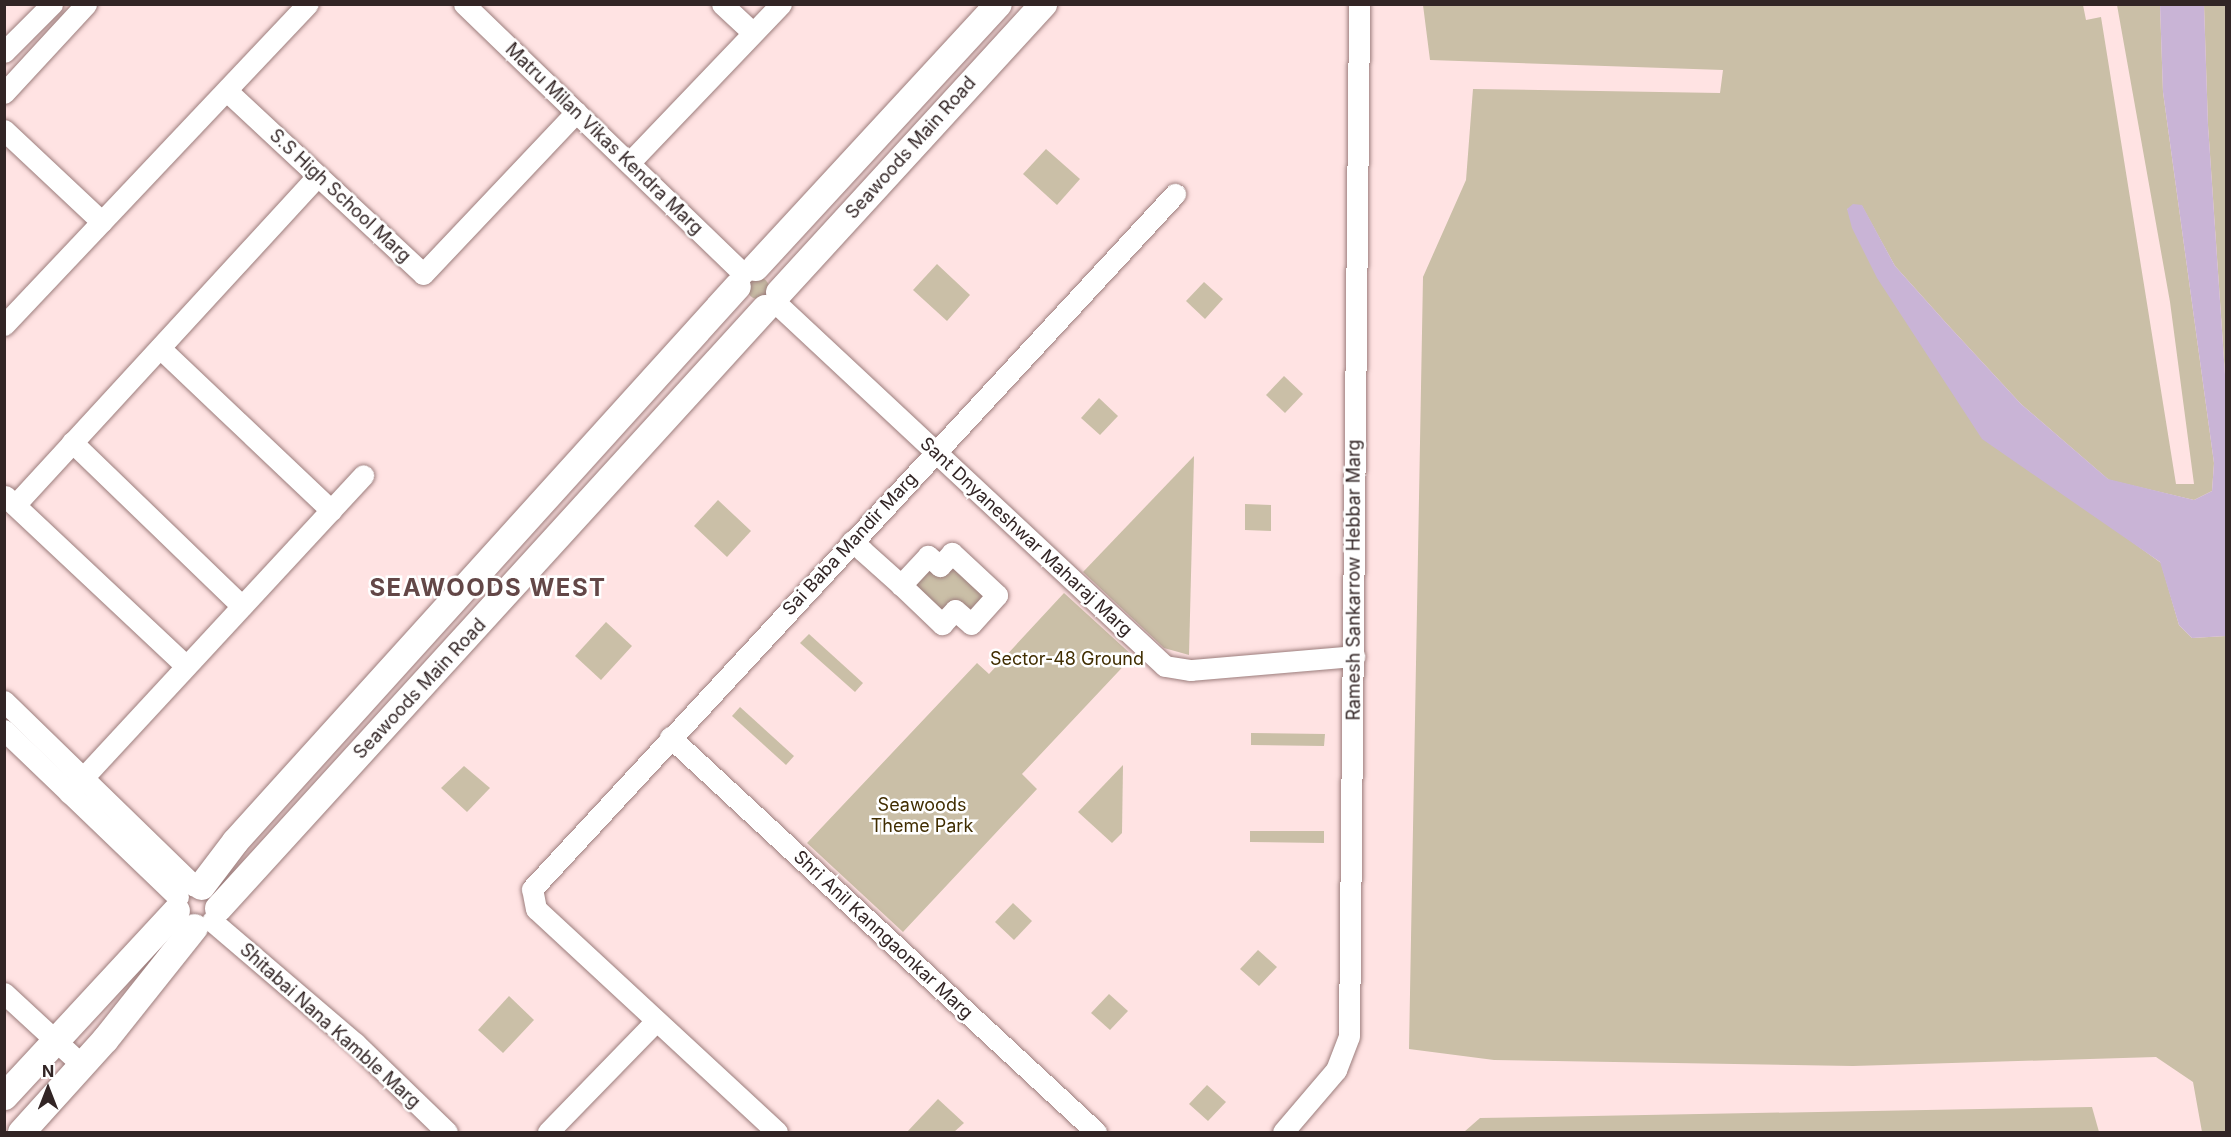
<!DOCTYPE html>
<html>
<head>
<meta charset="utf-8">
<style>
	body { margin:0 }
	#map { position:relative; width:2231px; height:1137px; overflow:hidden; background:#ffe3e3; font-family:Inter,sans-serif }
	div>[style] { position:absolute }
	.green>* { inset:0; background:#cabfa7 }
	.round { border-radius:50% }
	.water>* { inset:0; background:#c9b4d6 }
	.roads { filter:drop-shadow(0 0 2px #9c7d7c) drop-shadow(0 0 2px #9c7d7c) }
	.minor>* { height:21px; margin:-10.5px; padding:0 10.5px; transform-origin:10.5px; border-radius:10.5px; background:#fff }
	.major>* { height:27px; margin:-13.5px; padding:0 13.5px; transform-origin:13.5px; border-radius:13.5px; background:#fff }
	span { translate:-50% -50%; white-space:nowrap; text-align:center; line-height:1.15; -webkit-text-stroke:5px #fff; paint-order:stroke }
	.street-label { font-size:18px; color:#322525 }
	.park-label { font-size:18px; color:#402d00 }
	.district-label { font-size:24px; color:#634747; font-weight:700; letter-spacing:1.5px }
	.frame { position:absolute; inset:0; border:6px solid #322525; pointer-events:none }
	.north { position:absolute; left:18px; top:1059px; width:60px; height:60px; -webkit-text-stroke:4px #fff; paint-order:stroke; rotate:0deg; font-size:16px; font-weight:700; line-height:24px; text-align:center; color:#322525 }
	.north::after { content:''; display:block; margin:auto; width:21px; height:27px; background:#322525; clip-path:polygon(50% 0,100% 100%,50% 72%,0 100%) }
</style>
</head>
<body>
<div id="map">
	<div class="green">
		<div style="clip-path:polygon(1423px 5px,2083px 5px,2086px 20px,2101px 17px,2176px 484px,2194px 484px,2170px 302px,2117px 5px,2160px 5px,2163px 92px,2214px 463px,2212px 491px,2194px 500px,2109px 480px,2021px 404px,1947px 324px,1895px 266px,1862px 206px,1847px 209px,2113px 528px,2161px 563px,2179px 625px,2192px 638px,2226px 636px,2226px 1132px,2202px 1132px,2193px 1082px,2156px 1057px,1853px 1066px,1494px 1060px,1409px 1049px,1423px 277px,1466px 180px,1473px 89px,1720px 93px,1723px 70px,1430px 60px)"></div>
		<div style="clip-path:polygon(2204px 5px,2226px 5px,2226px 389px,2208px 125px)"></div>
		<div style="clip-path:polygon(1046px 149px,1080px 179px,1057px 205px,1023px 174px)"></div>
		<div style="clip-path:polygon(937px 264px,970px 295px,947px 321px,913px 290px)"></div>
		<div class="round" style="left:747px;top:277px;width:22px;height:22px"></div>
		<div style="clip-path:polygon(1204px 282px,1223px 299px,1205px 319px,1186px 301px)"></div>
		<div style="clip-path:polygon(1284px 376px,1303px 394px,1285px 413px,1266px 395px)"></div>
		<div style="clip-path:polygon(1099px 398px,1118px 416px,1100px 435px,1081px 418px)"></div>
		<div style="clip-path:polygon(1194px 456px,1189px 655px,1164px 648px,1083px 572px)"></div>
		<div style="clip-path:polygon(718px 500px,751px 531px,727px 557px,694px 526px)"></div>
		<div style="clip-path:polygon(1245px 504px,1271px 505px,1271px 531px,1245px 530px)"></div>
		<div style="clip-path:polygon(952px 553px,997px 595px,971px 624px,942px 624px,901px 585px)"></div>
		<div style="clip-path:polygon(1064px 593px,1133px 656px,1022px 774px,1037px 789px,903px 932px,807px 843px,977px 663px,989px 674px)"></div>
		<div style="clip-path:polygon(606px 622px,632px 646px,601px 680px,575px 656px)"></div>
		<div style="clip-path:polygon(809px 634px,863px 683px,855px 692px,800px 643px)"></div>
		<div style="clip-path:polygon(740px 707px,794px 756px,786px 765px,732px 716px)"></div>
		<div style="clip-path:polygon(1251px 733px,1325px 734px,1324px 746px,1251px 745px)"></div>
		<div style="clip-path:polygon(1123px 765px,1122px 833px,1112px 843px,1078px 812px)"></div>
		<div style="clip-path:polygon(464px 766px,490px 788px,467px 812px,441px 788px)"></div>
		<div style="clip-path:polygon(1250px 831px,1324px 831px,1324px 843px,1250px 842px)"></div>
		<div style="clip-path:polygon(1013px 903px,1032px 921px,1014px 940px,995px 922px)"></div>
		<div style="clip-path:polygon(1258px 950px,1277px 967px,1259px 986px,1240px 969px)"></div>
		<div style="clip-path:polygon(1109px 994px,1128px 1011px,1110px 1030px,1091px 1013px)"></div>
		<div style="clip-path:polygon(509px 996px,534px 1020px,503px 1053px,478px 1030px)"></div>
		<div style="clip-path:polygon(1207px 1085px,1226px 1102px,1208px 1121px,1189px 1104px)"></div>
		<div style="clip-path:polygon(938px 1099px,964px 1123px,954px 1132px,907px 1132px)"></div>
		<div style="clip-path:polygon(2092px 1107px,2099px 1132px,1464px 1132px,1480px 1118px)"></div>
	</div>
	<div class="water">
		<div style="clip-path:polygon(2160px 5px,2204px 5px,2208px 125px,2226px 389px,2226px 636px,2192px 638px,2179px 625px,2160px 562px,1982px 439px,1877px 278px,1852px 228px,1847px 209px,1853px 204px,1862px 205px,1895px 266px,1947px 324px,2021px 404px,2108px 479px,2194px 500px,2212px 491px,2214px 463px,2163px 92px)"></div>
	</div>
	<div class="roads">
		<div class="minor">
			<div style="left:464px;top:4px;width:388px;rotate:44deg"></div>
			<div style="left:722px;top:4px;width:42px;rotate:43.1deg"></div>
			<div style="left:4px;top:52px;width:68px;rotate:-45deg"></div>
			<div style="left:227px;top:91px;width:268px;rotate:43deg"></div>
			<div style="left:423px;top:274px;width:223px;rotate:-46.6deg"></div>
			<div style="left:4px;top:93px;width:121px;rotate:-47.3deg"></div>
			<div style="left:4px;top:130px;width:134px;rotate:43.2deg"></div>
			<div style="left:629px;top:163px;width:220px;rotate:-46.3deg"></div>
			<div style="left:775px;top:302px;width:533px;rotate:43.03deg"></div>
			<div style="left:1165px;top:666px;width:26px;rotate:9deg"></div>
			<div style="left:1191px;top:670px;width:164px;rotate:-4.9deg"></div>
			<div style="left:4px;top:325px;width:442px;rotate:-46.6deg"></div>
			<div style="left:160px;top:348px;width:236px;rotate:43.5deg"></div>
			<div style="left:72px;top:442px;width:236px;rotate:44deg"></div>
			<div style="left:5px;top:496px;width:248px;rotate:43.2deg"></div>
			<div style="left:15px;top:505px;width:447px;rotate:-47.4deg"></div>
			<div style="left:852px;top:541px;width:15px;rotate:42deg"></div>
			<div style="left:863px;top:551px;width:51px;rotate:41.8deg"></div>
			<div style="left:901px;top:585px;width:57px;rotate:43.6deg"></div>
			<div style="left:942px;top:624px;width:19px;rotate:-47deg"></div>
			<div style="left:955px;top:610px;width:21px;rotate:41deg"></div>
			<div style="left:971px;top:624px;width:39px;rotate:-48deg"></div>
			<div style="left:997px;top:595px;width:62px;rotate:-137deg"></div>
			<div style="left:952px;top:553px;width:18px;rotate:133deg"></div>
			<div style="left:940px;top:566px;width:16px;rotate:-140deg"></div>
			<div style="left:928px;top:556px;width:40px;rotate:133deg"></div>
			<div style="left:4px;top:701px;width:265px;rotate:44.2deg"></div>
			<div style="left:4px;top:730px;width:241px;rotate:43.8deg"></div>
			<div style="left:670px;top:737px;width:581px;rotate:42.84deg"></div>
			<div style="left:69px;top:793px;width:433px;rotate:-47.2deg"></div>
			<div style="left:212px;top:921px;width:188px;rotate:40.5deg"></div>
			<div style="left:355px;top:1043px;width:128px;rotate:44.1deg"></div>
			<div style="left:4px;top:993px;width:106px;rotate:42.7deg"></div>
			<div style="left:548px;top:1132px;width:155px;rotate:-45.8deg"></div>
			<div style="left:777px;top:1132px;width:328px;rotate:-137.2deg"></div>
			<div style="left:536px;top:909px;width:20px;rotate:-101deg"></div>
			<div style="left:532px;top:889px;width:947px;rotate:-47.23deg"></div>
			<div style="left:1283px;top:1132px;width:82px;rotate:-49.5deg"></div>
			<div style="left:1336px;top:1070px;width:36px;rotate:-69deg"></div>
			<div style="left:1349px;top:1036px;width:1032px;rotate:-89.44deg"></div>
		</div>
		<div class="major">
			<div style="left:755px;top:267px;width:358px;rotate:-47.3deg"></div>
			<div style="left:779px;top:292px;width:391px;rotate:-47.5deg"></div>
			<div style="left:201px;top:886px;width:56px;rotate:-52.9deg"></div>
			<div style="left:235px;top:841px;width:748px;rotate:-47.87deg"></div>
			<div style="left:218px;top:908px;width:812px;rotate:-47.65deg"></div>
			<div style="left:4px;top:1096px;width:253px;rotate:-47.2deg"></div>
			<div style="left:21px;top:1132px;width:125px;rotate:-47.9deg"></div>
			<div style="left:105px;top:1039px;width:143px;rotate:-51.5deg"></div>
		</div>
	</div>
	<div class="street-label">
		<span style="left:604px;top:139px;rotate:44deg">Matru Milan Vikas Kendra Marg</span>
		<span style="left:911px;top:148px;rotate:-48deg">Seawoods Main Road</span>
		<span style="left:340px;top:196px;rotate:43deg">S.S High School Marg</span>
		<span style="left:1026px;top:537px;rotate:43deg">Sant Dnyaneshwar Maharaj Marg</span>
		<span style="left:850px;top:544px;rotate:-47deg">Sai Baba Mandir Marg</span>
		<span style="left:1354px;top:580px;rotate:-90deg">Ramesh Sankarrow Hebbar Marg</span>
		<span style="left:420px;top:689px;rotate:-47deg">Seawoods Main Road</span>
		<span style="left:883px;top:935px;rotate:43deg">Shri Anil Kanngaonkar Marg</span>
		<span style="left:330px;top:1026px;rotate:42deg">Shitabai Nana Kamble Marg</span>
	</div>
	<div class="park-label">
		<span style="left:1067px;top:659px">Sector-48 Ground</span>
		<span style="left:922px;top:816px">Seawoods<br>Theme Park</span>
	</div>
	<div class="district-label">
		<span style="left:488px;top:588px">SEAWOODS WEST</span>
	</div>
	<div class="frame"></div>
	<div class="north">N</div>
</div>
</body>
</html>
